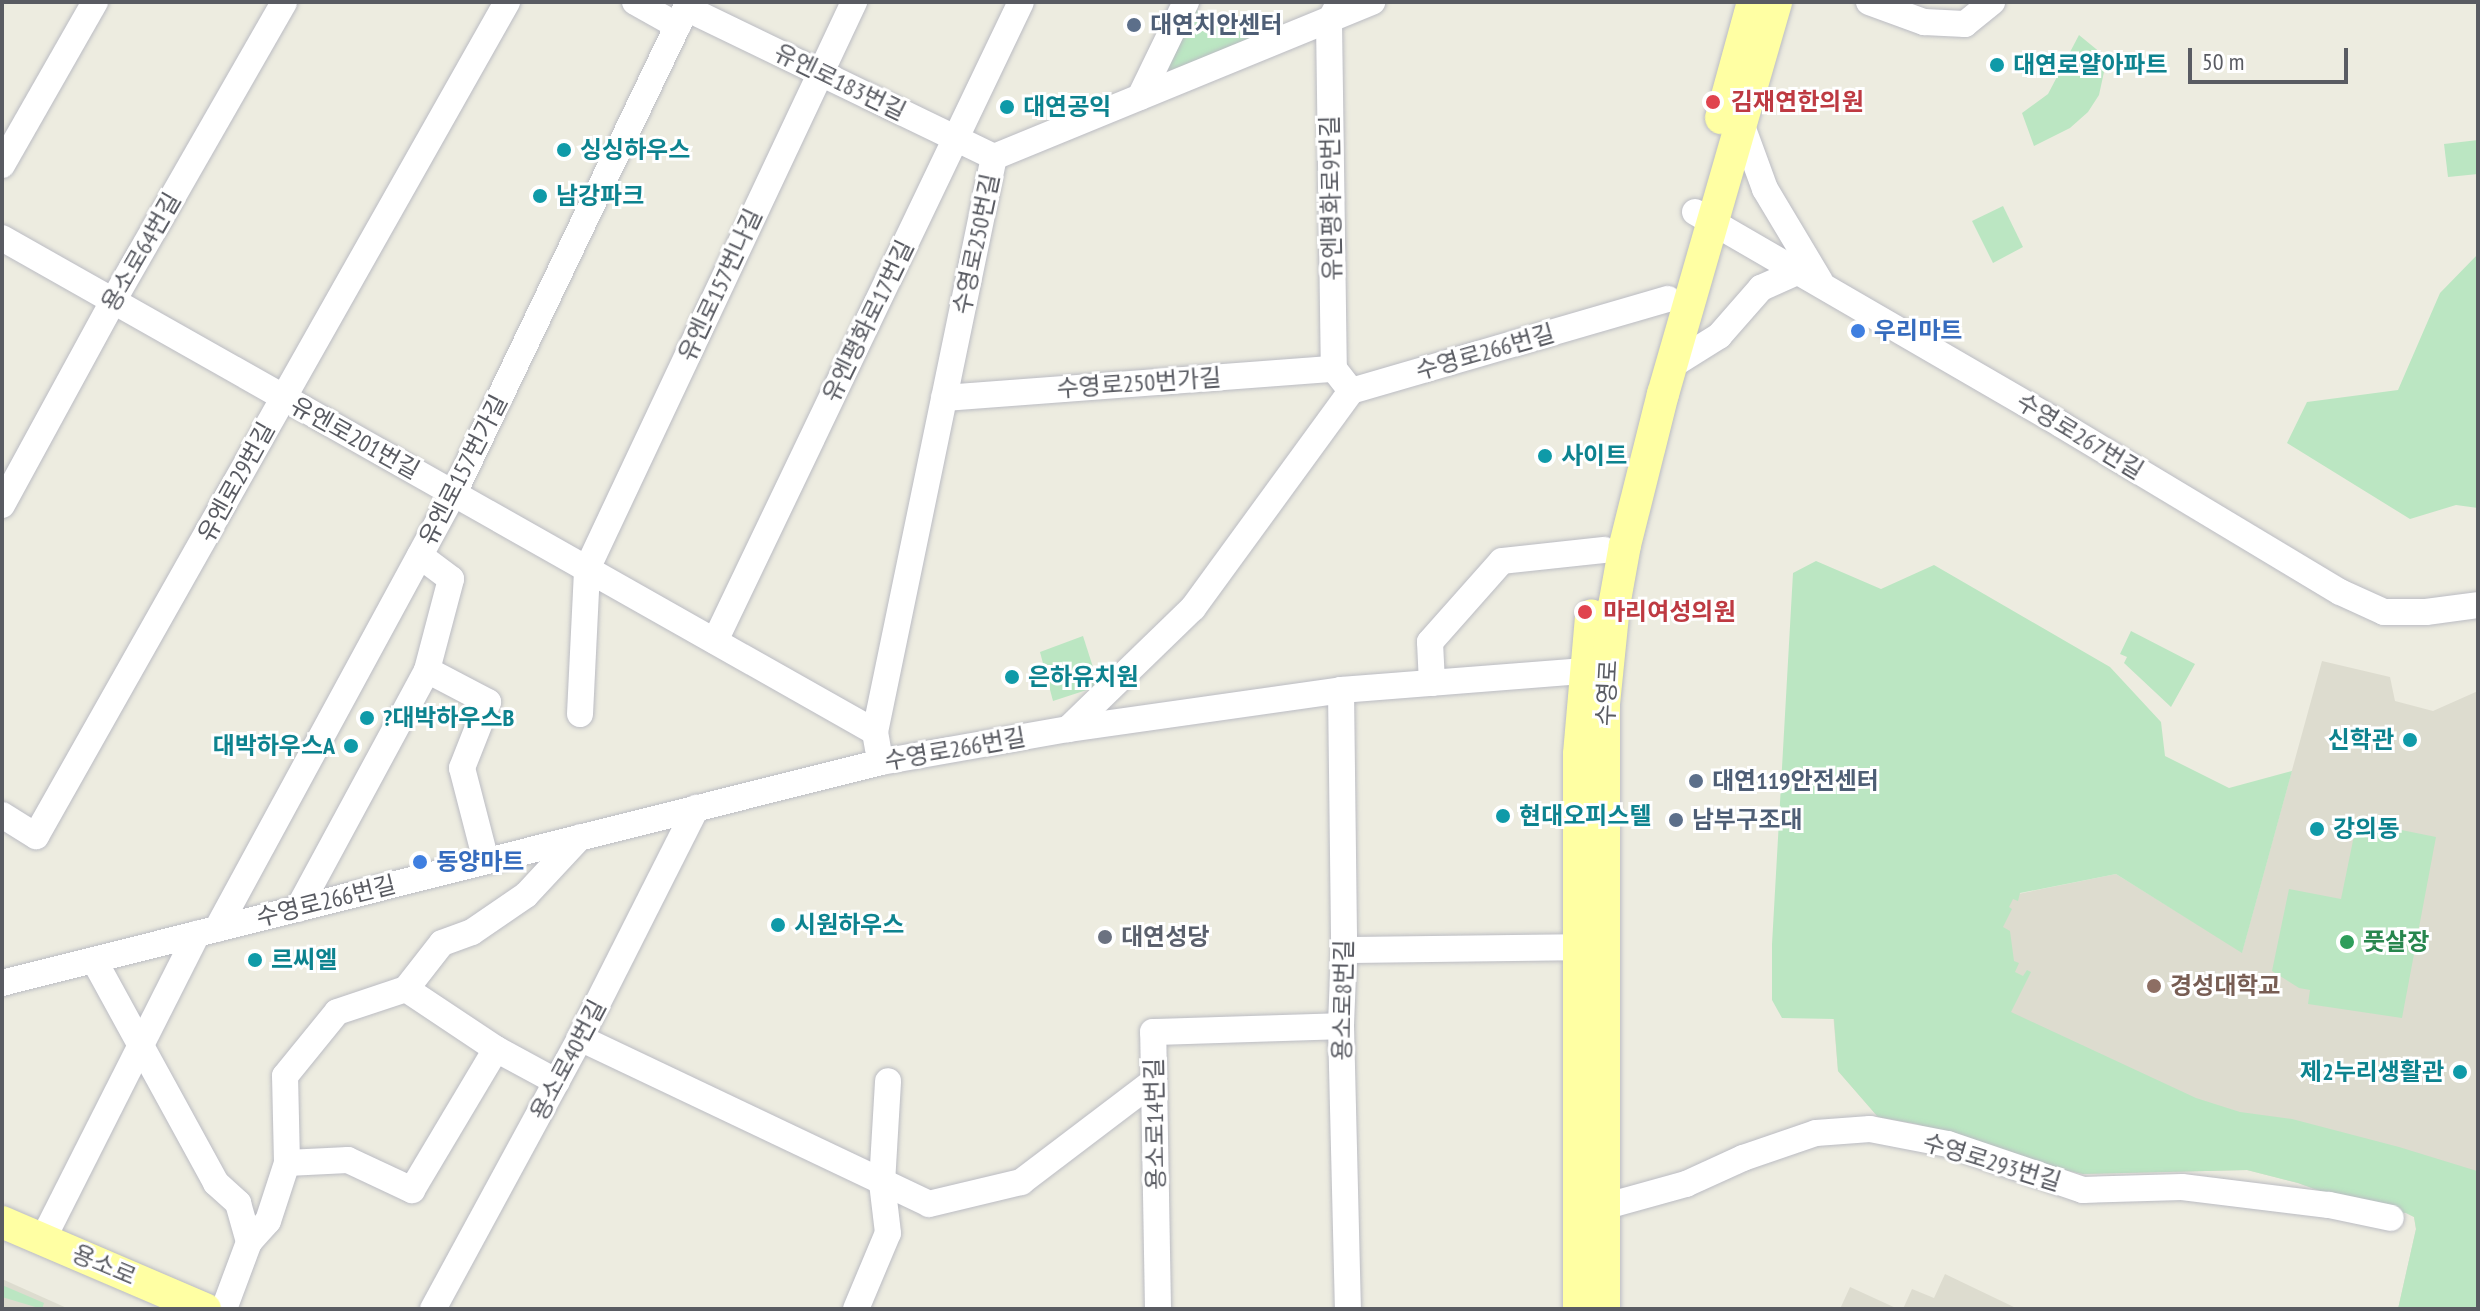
<!DOCTYPE html>
<html>
<head>
<meta charset="utf-8">
<style>
	body { margin:0 }
	#map { position:relative; width:2480px; height:1311px; overflow:hidden; background:#edece0; font-family:"PT Sans Narrow","Noto Sans KR",sans-serif }
	div>[style] { position:absolute }
	.education>* { inset:0; background:#dddccf }
	.green>* { inset:0; background:#bbe6c2 }
	.roads { filter:drop-shadow(0 0 2px #bbbcc3) drop-shadow(0 0 2px #bbbcc3) }
	.minor>* { height:26px; margin:-13px; padding:0 13px; transform-origin:13px; border-radius:13px; background:#fff }
	.major>* { height:32px; margin:-16px; padding:0 16px; transform-origin:16px; border-radius:16px; background:#ffffa3 }
	.dots>* { width:22px; height:22px; translate:-50% -50%; box-sizing:border-box; border:4px solid #fff; border-radius:50% }
	span { translate:-50% -50%; white-space:nowrap; text-align:center; line-height:1.15; -webkit-text-stroke:6px #fff; paint-order:stroke }
	.service-label { font-size:24px; color:#4e5e75; font-weight:700 }
	.left { translate:0 -50%; text-align:left }
	.culture-label { font-size:24px; color:#0d838f; font-weight:700 }
	.right { translate:-100% -50%; text-align:right }
	.street-label { font-size:24px; color:#595b62 }
	.health-label { font-size:24px; color:#be3a42; font-weight:700 }
	.shop-label { font-size:24px; color:#366cbe; font-weight:700 }
	.worship-label { font-size:24px; color:#5b616d; font-weight:700 }
	.leisure-label { font-size:24px; color:#27864d; font-weight:700 }
	.education-label { font-size:24px; color:#785e54; font-weight:700 }
	.frame { position:absolute; inset:0; border:4px solid #595b62; pointer-events:none }
	.scale { position:absolute; left:2188px; top:48px; width:160px; height:36px; box-sizing:border-box; border:4px solid #595b62; border-top:0; padding-left:10px; font-size:24px; line-height:28px; white-space:nowrap; color:#595b62; -webkit-text-stroke:6px #fff; paint-order:stroke }
</style>
</head>
<body>
<div id="map">
	<div class="education">
		<div style="clip-path:polygon(2322px 661px,2390px 677px,2395px 701px,2433px 711px,2478px 691px,2478px 1309px,2398px 1309px,2416px 1229px,2414px 1217px,2406px 1213px,2364px 1207px,2298px 1183px,2247px 1170px,2083px 1174px,2006px 1157px,1917px 1124px,1878px 1117px,1838px 1071px,1826px 933px,2116px 874px,2242px 952px)"></div>
		<div style="clip-path:polygon(1945px 1274px,2018px 1309px,1903px 1309px,1912px 1289px,1934px 1298px)"></div>
		<div style="clip-path:polygon(2px 1279px,69px 1309px,2px 1309px)"></div>
		<div style="clip-path:polygon(1850px 1287px,1898px 1309px,1840px 1309px)"></div>
	</div>
	<div class="green">
		<div style="clip-path:polygon(1193px 8px,1256px 40px,1156px 79px)"></div>
		<div style="clip-path:polygon(2079px 35px,2107px 58px,2099px 95px,2088px 112px,2070px 128px,2034px 146px,2022px 113px,2048px 94px)"></div>
		<div style="clip-path:polygon(2478px 140px,2478px 174px,2448px 177px,2444px 144px)"></div>
		<div style="clip-path:polygon(2003px 206px,2023px 247px,1993px 263px,1972px 221px)"></div>
		<div style="clip-path:polygon(2478px 254px,2478px 508px,2456px 505px,2410px 519px,2287px 443px,2307px 402px,2398px 390px,2440px 293px)"></div>
		<div style="clip-path:polygon(1816px 561px,1881px 589px,1934px 565px,2110px 667px,2161px 722px,2165px 756px,2229px 788px,2292px 771px,2242px 953px,2116px 874px,2020px 893px,2018px 901px,2013px 899px,2009px 907px,2012px 909px,2003px 927px,2010px 931px,2014px 961px,2019px 963px,2015px 972px,2023px 976px,2027px 970px,2031px 972px,2011px 1012px,2196px 1098px,2240px 1112px,2292px 1119px,2399px 1147px,2477px 1171px,2478px 1309px,2398px 1309px,2416px 1229px,2414px 1217px,2406px 1213px,2364px 1207px,2298px 1183px,2247px 1170px,2083px 1174px,2006px 1157px,1917px 1124px,1878px 1117px,1838px 1071px,1834px 1019px,1782px 1018px,1772px 1000px,1772px 944px,1793px 573px)"></div>
		<div style="clip-path:polygon(2131px 631px,2195px 664px,2171px 707px,2124px 663px,2127px 657px,2120px 654px)"></div>
		<div style="clip-path:polygon(1083px 636px,1099px 686px,1053px 701px,1040px 652px)"></div>
		<div style="clip-path:polygon(2357px 821px,2436px 837px,2402px 1018px,2308px 1004px,2310px 990px,2299px 988px,2272px 971px,2289px 889px,2341px 899px)"></div>
		<div style="clip-path:polygon(2px 1285px,44px 1303px,42px 1309px,2px 1297px)"></div>
	</div>
	<div class="roads">
		<div class="minor">
			<div style="left:635px;top:2px;width:49px;rotate:29.2deg"></div>
			<div style="left:1869px;top:2px;width:59px;rotate:20deg"></div>
			<div style="left:1924px;top:22px;width:41px;rotate:2.8deg"></div>
			<div style="left:1965px;top:24px;width:35px;rotate:-39deg"></div>
			<div style="left:686px;top:8px;width:342px;rotate:25.8deg"></div>
			<div style="left:1336px;top:9px;width:15px;rotate:118deg"></div>
			<div style="left:1329px;top:22px;width:347px;rotate:89.2deg"></div>
			<div style="left:1334px;top:369px;width:28px;rotate:52deg"></div>
			<div style="left:1140px;top:97px;width:106px;rotate:-64.2deg"></div>
			<div style="left:1742px;top:126px;width:67px;rotate:69.9deg"></div>
			<div style="left:1765px;top:189px;width:107px;rotate:59.1deg"></div>
			<div style="left:994px;top:157px;width:409px;rotate:-22.3deg"></div>
			<div style="left:2px;top:165px;width:188px;rotate:-60.3deg"></div>
			<div style="left:1695px;top:212px;width:424px;rotate:30.1deg"></div>
			<div style="left:2062px;top:425px;width:324px;rotate:31deg"></div>
			<div style="left:2340px;top:592px;width:48px;rotate:24.4deg"></div>
			<div style="left:2384px;top:612px;width:42px"></div>
			<div style="left:2426px;top:612px;width:52px;rotate:-7.7deg"></div>
			<div style="left:2px;top:238px;width:1003px;rotate:29.5deg"></div>
			<div style="left:1671px;top:366px;width:57px;rotate:-32deg"></div>
			<div style="left:1719px;top:336px;width:64px;rotate:-48.8deg"></div>
			<div style="left:1761px;top:288px;width:39px;rotate:-24deg"></div>
			<div style="left:944px;top:398px;width:391px;rotate:-4.3deg"></div>
			<div style="left:2px;top:505px;width:232px;rotate:-61.4deg"></div>
			<div style="left:113px;top:301px;width:344px;rotate:-60.2deg"></div>
			<div style="left:715px;top:641px;width:708px;rotate:-64.41deg"></div>
			<div style="left:427px;top:670px;width:69px;rotate:27.7deg"></div>
			<div style="left:488px;top:702px;width:71px;rotate:111.5deg"></div>
			<div style="left:462px;top:768px;width:96px;rotate:75.5deg"></div>
			<div style="left:1432px;top:683px;width:41px;rotate:-92.8deg"></div>
			<div style="left:1430px;top:642px;width:108px;rotate:-48.4deg"></div>
			<div style="left:1502px;top:561px;width:103px;rotate:-6.2deg"></div>
			<div style="left:1341px;top:690px;width:260px;rotate:89.3deg"></div>
			<div style="left:1344px;top:950px;width:76px;rotate:92.3deg"></div>
			<div style="left:1341px;top:1026px;width:283px;rotate:88.6deg"></div>
			<div style="left:580px;top:714px;width:145px;rotate:-87.2deg"></div>
			<div style="left:587px;top:569px;width:627px;rotate:-64.78deg"></div>
			<div style="left:1068px;top:729px;width:174px;rotate:-44.1deg"></div>
			<div style="left:1193px;top:608px;width:268px;rotate:-53.9deg"></div>
			<div style="left:1351px;top:391px;width:330px;rotate:-16.2deg"></div>
			<div style="left:878px;top:749px;width:17px;rotate:-100deg"></div>
			<div style="left:875px;top:732px;width:587px;rotate:-78.31deg"></div>
			<div style="left:2px;top:815px;width:40px;rotate:32deg"></div>
			<div style="left:36px;top:836px;width:958px;rotate:-60.54deg"></div>
			<div style="left:298px;top:909px;width:272px;rotate:-61.6deg"></div>
			<div style="left:427px;top:670px;width:94px;rotate:-75.2deg"></div>
			<div style="left:451px;top:579px;width:39px;rotate:-143deg"></div>
			<div style="left:217px;top:929px;width:496px;rotate:-61.5deg"></div>
			<div style="left:454px;top:493px;width:544px;rotate:-64.42deg"></div>
			<div style="left:1344px;top:950px;width:237px;rotate:-0.7deg"></div>
			<div style="left:94px;top:960px;width:254px;rotate:61.3deg"></div>
			<div style="left:216px;top:1183px;width:30px;rotate:42deg"></div>
			<div style="left:238px;top:1203px;width:41px;rotate:74.2deg"></div>
			<div style="left:2px;top:983px;width:906px;rotate:-14.11deg"></div>
			<div style="left:881px;top:762px;width:190px;rotate:-10deg"></div>
			<div style="left:1068px;top:729px;width:276px;rotate:-8.1deg"></div>
			<div style="left:1341px;top:690px;width:244px;rotate:-4.5deg"></div>
			<div style="left:406px;top:989px;width:108px;rotate:33.7deg"></div>
			<div style="left:496px;top:1049px;width:69px;rotate:28.4deg"></div>
			<div style="left:580px;top:1038px;width:386px;rotate:25.4deg"></div>
			<div style="left:929px;top:1204px;width:95px;rotate:-13.4deg"></div>
			<div style="left:1021px;top:1182px;width:167px;rotate:-37.2deg"></div>
			<div style="left:287px;top:1163px;width:61px;rotate:-2.8deg"></div>
			<div style="left:348px;top:1160px;width:71px;rotate:25.1deg"></div>
			<div style="left:412px;top:1190px;width:164px;rotate:-59.2deg"></div>
			<div style="left:1603px;top:1207px;width:86px;rotate:-15.5deg"></div>
			<div style="left:1686px;top:1184px;width:63px;rotate:-24.5deg"></div>
			<div style="left:1743px;top:1158px;width:77px;rotate:-18.9deg"></div>
			<div style="left:1816px;top:1133px;width:54px;rotate:-4.2deg"></div>
			<div style="left:1870px;top:1129px;width:79px;rotate:10.9deg"></div>
			<div style="left:1948px;top:1144px;width:143px;rotate:18.8deg"></div>
			<div style="left:2083px;top:1190px;width:99px;rotate:-1.7deg"></div>
			<div style="left:2182px;top:1187px;width:148px;rotate:7deg"></div>
			<div style="left:2329px;top:1205px;width:63px;rotate:11.8deg"></div>
			<div style="left:43px;top:1239px;width:342px;rotate:-63.2deg"></div>
			<div style="left:224px;top:1309px;width:72px;rotate:-69.5deg"></div>
			<div style="left:249px;top:1242px;width:28px;rotate:-48deg"></div>
			<div style="left:268px;top:1221px;width:61px;rotate:-71.9deg"></div>
			<div style="left:287px;top:1163px;width:87px;rotate:-91.3deg"></div>
			<div style="left:285px;top:1076px;width:82px;rotate:-50.9deg"></div>
			<div style="left:337px;top:1012px;width:73px;rotate:-18.4deg"></div>
			<div style="left:406px;top:989px;width:58px;rotate:-52deg"></div>
			<div style="left:442px;top:943px;width:32px;rotate:-20deg"></div>
			<div style="left:472px;top:932px;width:65px;rotate:-34.4deg"></div>
			<div style="left:526px;top:895px;width:79px;rotate:-47deg"></div>
			<div style="left:433px;top:1309px;width:308px;rotate:-61.5deg"></div>
			<div style="left:580px;top:1038px;width:258px;rotate:-63.2deg"></div>
			<div style="left:856px;top:1309px;width:82px;rotate:-67.2deg"></div>
			<div style="left:888px;top:1233px;width:50px;rotate:-96.8deg"></div>
			<div style="left:882px;top:1183px;width:102px;rotate:-86.6deg"></div>
			<div style="left:1158px;top:1309px;width:277px;rotate:-91deg"></div>
			<div style="left:1153px;top:1032px;width:188px;rotate:-1.8deg"></div>
		</div>
		<div class="major">
			<div style="left:1721px;top:118px;width:120px;rotate:-74.6deg"></div>
			<div style="left:2px;top:1222px;width:221px;rotate:23.2deg"></div>
			<div style="left:1579px;top:1309px;width:555px;rotate:-90deg"></div>
			<div style="left:1579px;top:754px;width:139px;rotate:-85deg"></div>
			<div style="left:1604px;top:1309px;width:605px;rotate:-90deg"></div>
			<div style="left:1604px;top:704px;width:99px;rotate:-84.2deg"></div>
			<div style="left:1614px;top:606px;width:62px;rotate:-79.8deg"></div>
			<div style="left:1625px;top:545px;width:156px;rotate:-75.9deg"></div>
			<div style="left:1663px;top:394px;width:408px;rotate:-73.9deg"></div>
		</div>
	</div>
	<div class="dots">
		<div style="left:1134px;top:25px;background:#5c6f8a"></div>
		<div style="left:1997px;top:65px;background:#0f9aa8"></div>
		<div style="left:1713px;top:102px;background:#e0444e"></div>
		<div style="left:1007px;top:107px;background:#0f9aa8"></div>
		<div style="left:564px;top:150px;background:#0f9aa8"></div>
		<div style="left:540px;top:196px;background:#0f9aa8"></div>
		<div style="left:1858px;top:331px;background:#3f7fe0"></div>
		<div style="left:1545px;top:456px;background:#0f9aa8"></div>
		<div style="left:1585px;top:612px;background:#e0444e"></div>
		<div style="left:1012px;top:677px;background:#0f9aa8"></div>
		<div style="left:367px;top:718px;background:#0f9aa8"></div>
		<div style="left:2410px;top:740px;background:#0f9aa8"></div>
		<div style="left:351px;top:746px;background:#0f9aa8"></div>
		<div style="left:1696px;top:781px;background:#5c6f8a"></div>
		<div style="left:1503px;top:816px;background:#0f9aa8"></div>
		<div style="left:1676px;top:820px;background:#5c6f8a"></div>
		<div style="left:2317px;top:829px;background:#0f9aa8"></div>
		<div style="left:420px;top:862px;background:#3f7fe0"></div>
		<div style="left:778px;top:925px;background:#0f9aa8"></div>
		<div style="left:1105px;top:937px;background:#6b7280"></div>
		<div style="left:2347px;top:942px;background:#2e9e5b"></div>
		<div style="left:255px;top:960px;background:#0f9aa8"></div>
		<div style="left:2154px;top:986px;background:#8d6e63"></div>
		<div style="left:2460px;top:1072px;background:#0f9aa8"></div>
	</div>
	<div class="service-label">
		<span class="left" style="left:1150px;top:25px">대연치안센터</span>
		<span class="left" style="left:1712px;top:781px">대연119안전센터</span>
		<span class="left" style="left:1692px;top:820px">남부구조대</span>
	</div>
	<div class="culture-label">
		<span class="left" style="left:2013px;top:65px">대연로얄아파트</span>
		<span class="left" style="left:1023px;top:107px">대연공익</span>
		<span class="left" style="left:580px;top:150px">싱싱하우스</span>
		<span class="left" style="left:556px;top:196px">남강파크</span>
		<span class="left" style="left:1561px;top:456px">사이트</span>
		<span class="left" style="left:1028px;top:677px">은하유치원</span>
		<span class="left" style="left:383px;top:718px">?대박하우스B</span>
		<span class="right" style="left:2394px;top:740px">신학관</span>
		<span class="right" style="left:335px;top:746px">대박하우스A</span>
		<span class="left" style="left:1519px;top:816px">현대오피스텔</span>
		<span class="left" style="left:2333px;top:829px">강의동</span>
		<span class="left" style="left:794px;top:925px">시원하우스</span>
		<span class="left" style="left:271px;top:960px">르씨엘</span>
		<span class="right" style="left:2444px;top:1072px">제2누리생활관</span>
	</div>
	<div class="street-label">
		<span style="left:840px;top:82px;rotate:26deg">유엔로183번길</span>
		<span style="left:1331px;top:198px;rotate:-91deg">유엔평화로9번길</span>
		<span style="left:976px;top:244px;rotate:-78deg">수영로250번길</span>
		<span style="left:141px;top:252px;rotate:-60deg">용소로64번길</span>
		<span style="left:720px;top:285px;rotate:-65deg">유엔로157번나길</span>
		<span style="left:868px;top:321px;rotate:-64deg">유엔평화로17번길</span>
		<span style="left:1485px;top:352px;rotate:-16deg">수영로266번길</span>
		<span style="left:1139px;top:383px;rotate:-4deg">수영로250번가길</span>
		<span style="left:2080px;top:436px;rotate:31deg">수영로267번길</span>
		<span style="left:355px;top:438px;rotate:29deg">유엔로201번길</span>
		<span style="left:463px;top:470px;rotate:-63deg">유엔로157번가길</span>
		<span style="left:236px;top:482px;rotate:-61deg">유엔로29번길</span>
		<span style="left:1607px;top:693px;rotate:-87deg">수영로</span>
		<span style="left:955px;top:749px;rotate:-10deg">수영로266번길</span>
		<span style="left:326px;top:901px;rotate:-14deg">수영로266번길</span>
		<span style="left:1343px;top:1000px;rotate:-89deg">용소로8번길</span>
		<span style="left:568px;top:1060px;rotate:-62deg">용소로40번길</span>
		<span style="left:1155px;top:1124px;rotate:-91deg">용소로14번길</span>
		<span style="left:1992px;top:1162px;rotate:17deg">수영로293번길</span>
		<span style="left:104px;top:1265px;rotate:23deg">용소로</span>
	</div>
	<div class="health-label">
		<span class="left" style="left:1731px;top:102px">김재연한의원</span>
		<span class="left" style="left:1603px;top:612px">마리여성의원</span>
	</div>
	<div class="shop-label">
		<span class="left" style="left:1874px;top:331px">우리마트</span>
		<span class="left" style="left:436px;top:862px">동양마트</span>
	</div>
	<div class="worship-label">
		<span class="left" style="left:1121px;top:937px">대연성당</span>
	</div>
	<div class="leisure-label">
		<span class="left" style="left:2363px;top:942px">풋살장</span>
	</div>
	<div class="education-label">
		<span class="left" style="left:2170px;top:986px">경성대학교</span>
	</div>
	<div class="frame"></div>
	<div class="scale">50 m</div>
</div>
</body>
</html>
